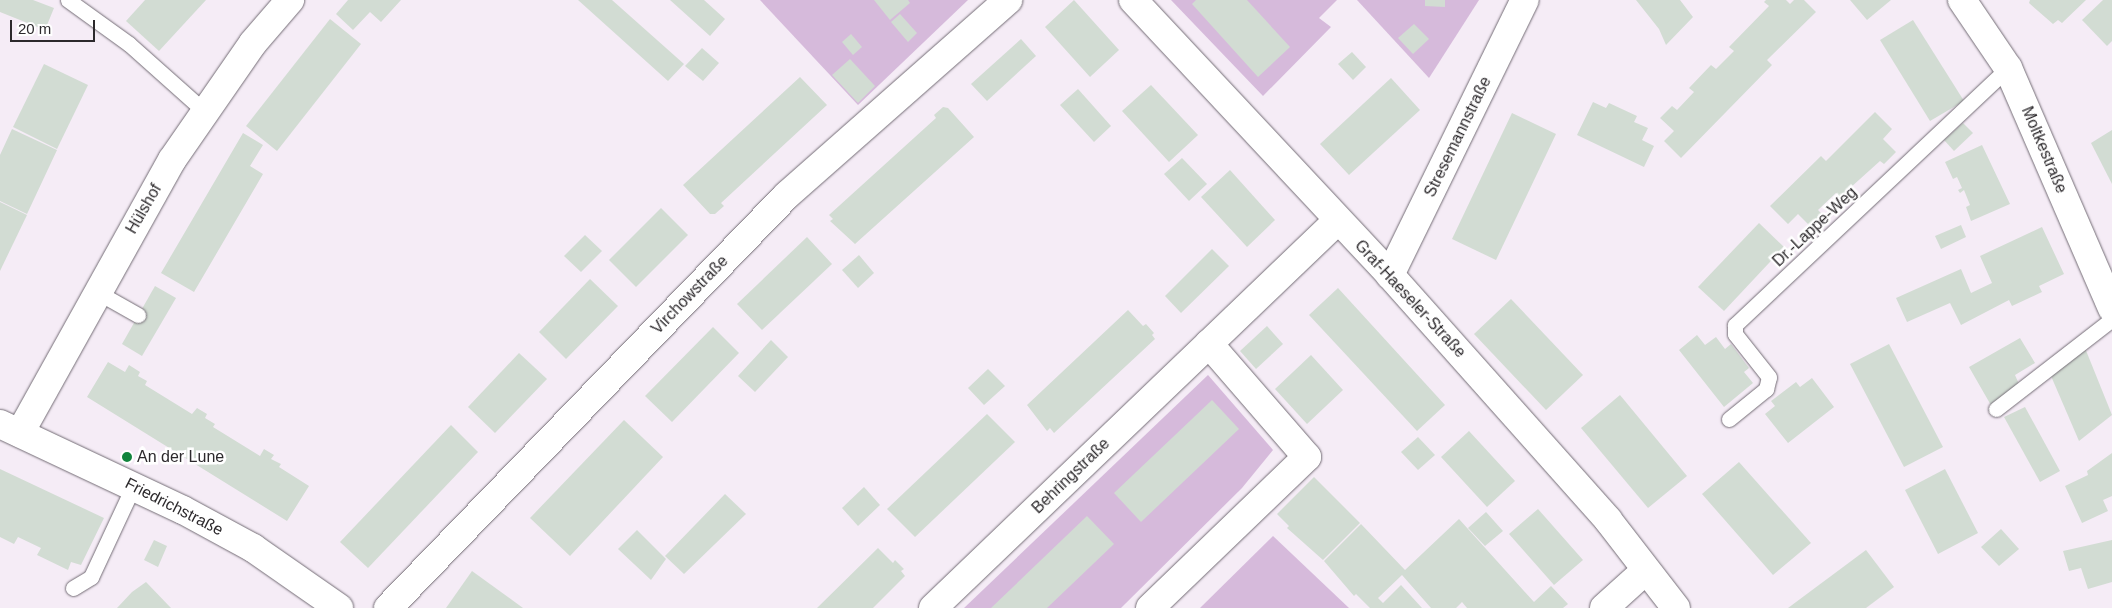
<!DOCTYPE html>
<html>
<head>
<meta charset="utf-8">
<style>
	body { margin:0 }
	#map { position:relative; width:2112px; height:608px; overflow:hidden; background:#f5ecf6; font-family:Helvetica,sans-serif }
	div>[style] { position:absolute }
	.green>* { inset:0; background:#d6badb }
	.building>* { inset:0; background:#d2dcd3 }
	.roads { filter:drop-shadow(0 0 1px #736c75) drop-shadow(0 0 1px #736c75) }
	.service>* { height:15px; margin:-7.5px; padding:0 7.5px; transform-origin:7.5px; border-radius:7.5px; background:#fff }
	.minor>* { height:28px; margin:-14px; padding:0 14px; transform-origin:14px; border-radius:14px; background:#fff }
	.tertiary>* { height:28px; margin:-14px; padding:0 14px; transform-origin:14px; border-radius:14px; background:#fff }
	.dots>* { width:14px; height:14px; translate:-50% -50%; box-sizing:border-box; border:2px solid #fff; border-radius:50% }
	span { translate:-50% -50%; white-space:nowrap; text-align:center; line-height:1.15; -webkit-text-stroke:5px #fff; paint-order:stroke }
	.street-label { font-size:16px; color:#2c292c }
	.poi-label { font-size:16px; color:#2c292c }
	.left { translate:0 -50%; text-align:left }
	.scale { position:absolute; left:10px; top:20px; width:85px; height:22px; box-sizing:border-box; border:2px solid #2c292c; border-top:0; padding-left:6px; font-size:15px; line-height:18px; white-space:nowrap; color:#2c292c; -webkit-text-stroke:4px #fff; paint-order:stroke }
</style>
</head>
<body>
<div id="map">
	<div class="green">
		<div style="clip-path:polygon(760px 0,968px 0,858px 105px)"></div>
		<div style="clip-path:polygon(1171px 0,1337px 0,1319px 18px,1331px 27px,1263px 96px)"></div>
		<div style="clip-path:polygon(1357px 0,1479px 0,1429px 78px)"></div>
		<div style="clip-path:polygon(1208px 375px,1273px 450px,1242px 488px,1121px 608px,964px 608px)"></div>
		<div style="clip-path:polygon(1273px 536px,1349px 608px,1200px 608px)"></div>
	</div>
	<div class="building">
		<div style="clip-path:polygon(0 0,33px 0,54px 8px,45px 30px,0 12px)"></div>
		<div style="clip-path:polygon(145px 0,206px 0,159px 51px,126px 21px)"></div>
		<div style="clip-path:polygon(348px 0,401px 0,381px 22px,370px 12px,353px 30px,336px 14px)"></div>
		<div style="clip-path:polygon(578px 0,612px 0,684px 64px,668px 81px)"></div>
		<div style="clip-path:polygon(670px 0,704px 0,725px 19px,710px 36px)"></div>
		<div style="clip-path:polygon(874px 0,908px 0,910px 3px,890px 20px)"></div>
		<div style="clip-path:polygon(1074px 0,1119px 50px,1090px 77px,1045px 27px)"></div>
		<div style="clip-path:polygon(1196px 0,1247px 0,1290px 47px,1258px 77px,1192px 4px)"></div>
		<div style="clip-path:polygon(1425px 0,1445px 0,1445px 7px,1425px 6px)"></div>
		<div style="clip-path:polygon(1636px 0,1680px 0,1693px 17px,1666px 45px,1659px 29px)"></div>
		<div style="clip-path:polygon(1766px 0,1786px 0,1790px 4px,1794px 0,1804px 0,1816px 12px,1767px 60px,1772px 65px,1681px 158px,1664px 141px,1674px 131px,1660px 118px,1672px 106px,1677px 110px,1694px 92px,1689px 88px,1711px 65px,1716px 69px,1734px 51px,1729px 47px,1769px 6px,1764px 2px)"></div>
		<div style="clip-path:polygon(1850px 0,1891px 0,1867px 20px)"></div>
		<div style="clip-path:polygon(2030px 0,2086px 0,2062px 23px,2058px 20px,2053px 24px,2029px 3px)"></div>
		<div style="clip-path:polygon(2103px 0,2112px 0,2112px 41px,2107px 46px,2082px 20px)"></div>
		<div style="clip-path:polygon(900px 14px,917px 33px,908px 42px,891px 22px)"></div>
		<div style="clip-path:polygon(330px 19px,361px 44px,277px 151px,246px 126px)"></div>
		<div style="clip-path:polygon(1913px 20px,1964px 101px,1930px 121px,1880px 40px)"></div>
		<div style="clip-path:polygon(1414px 24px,1429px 39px,1413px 54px,1398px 38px)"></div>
		<div style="clip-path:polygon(851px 34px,862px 47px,853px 55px,842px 42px)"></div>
		<div style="clip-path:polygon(1021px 39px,1036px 56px,987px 101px,971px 84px)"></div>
		<div style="clip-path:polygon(702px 48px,719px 63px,703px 81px,685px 66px)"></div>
		<div style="clip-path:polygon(1352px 52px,1366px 67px,1353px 80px,1338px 64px)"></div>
		<div style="clip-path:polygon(850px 59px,875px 86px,858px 103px,832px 75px)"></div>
		<div style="clip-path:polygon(44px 64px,88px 85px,57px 149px,13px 127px)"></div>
		<div style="clip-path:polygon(800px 77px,827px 105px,721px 203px,724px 206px,715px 214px,710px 214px,683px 185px)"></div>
		<div style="clip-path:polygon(1391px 78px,1420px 110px,1349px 175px,1320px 144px)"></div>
		<div style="clip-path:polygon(1151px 85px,1198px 135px,1169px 162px,1122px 111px)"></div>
		<div style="clip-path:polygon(1078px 89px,1111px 126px,1094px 142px,1060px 105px)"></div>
		<div style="clip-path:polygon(1593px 102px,1606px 108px,1609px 103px,1637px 116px,1634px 122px,1648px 128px,1642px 140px,1654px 146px,1644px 167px,1577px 135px)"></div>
		<div style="clip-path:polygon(943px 107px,948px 108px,974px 137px,855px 244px,830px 221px,833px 219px,829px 215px,936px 118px,934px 115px)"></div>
		<div style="clip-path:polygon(1875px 112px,1892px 129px,1883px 139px,1896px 152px,1884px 164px,1880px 161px,1840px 197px,1836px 193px,1818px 210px,1823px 215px,1811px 227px,1798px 214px,1788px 224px,1770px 206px,1821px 156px,1826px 161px)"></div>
		<div style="clip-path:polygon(1512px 113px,1556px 134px,1496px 260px,1452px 239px)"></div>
		<div style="clip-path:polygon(1963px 123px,1973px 133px,1954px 151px,1944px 140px)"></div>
		<div style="clip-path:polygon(12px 129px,57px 150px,27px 214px,0 201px,0 155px)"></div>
		<div style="clip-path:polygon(2112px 130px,2112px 184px,2091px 143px)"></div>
		<div style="clip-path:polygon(243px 133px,263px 145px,250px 166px,263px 174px,194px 292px,161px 273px)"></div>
		<div style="clip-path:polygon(1982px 145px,2010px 204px,1971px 221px,1966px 207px,1970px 205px,1964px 190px,1960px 193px,1958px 190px,1962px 188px,1957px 177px,1953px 179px,1945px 162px)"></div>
		<div style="clip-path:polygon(1182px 158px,1207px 184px,1189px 201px,1164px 174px)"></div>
		<div style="clip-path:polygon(1230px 170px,1275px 220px,1247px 247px,1201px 197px)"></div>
		<div style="clip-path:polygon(0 202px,27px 215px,0 271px)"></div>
		<div style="clip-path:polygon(661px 208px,688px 235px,636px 287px,609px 260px)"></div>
		<div style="clip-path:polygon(1759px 223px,1784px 247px,1724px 311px,1698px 287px)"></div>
		<div style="clip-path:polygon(1961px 225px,1966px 237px,1941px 249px,1935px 236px)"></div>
		<div style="clip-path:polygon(2042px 227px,2064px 274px,2039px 286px,2042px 292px,2012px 306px,2009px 300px,1961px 325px,1950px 303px,1907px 322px,1896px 298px,1961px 269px,1971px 293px,1992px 283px,1980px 256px)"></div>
		<div style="clip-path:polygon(585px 235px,602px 251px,581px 272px,564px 256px)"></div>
		<div style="clip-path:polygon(807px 237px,832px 264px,762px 330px,737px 304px)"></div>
		<div style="clip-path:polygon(1212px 249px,1229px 266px,1181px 313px,1165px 296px)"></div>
		<div style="clip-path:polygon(859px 255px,874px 273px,858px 288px,842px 270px)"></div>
		<div style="clip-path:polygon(590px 279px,618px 306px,566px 359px,539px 332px)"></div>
		<div style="clip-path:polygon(155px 286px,176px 298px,142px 356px,122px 344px)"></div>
		<div style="clip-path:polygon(1338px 288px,1445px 405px,1417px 431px,1309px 315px)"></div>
		<div style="clip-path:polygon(1511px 299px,1583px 375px,1546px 410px,1474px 334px)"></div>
		<div style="clip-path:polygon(1128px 310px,1143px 326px,1146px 324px,1154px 333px,1152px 335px,1155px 339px,1054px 433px,1050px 428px,1047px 431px,1027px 405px)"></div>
		<div style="clip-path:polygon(1267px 326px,1283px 344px,1256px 369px,1240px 351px)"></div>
		<div style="clip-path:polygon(713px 327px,739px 353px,672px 422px,645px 396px)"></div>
		<div style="clip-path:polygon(1697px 335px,1705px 345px,1716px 337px,1725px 349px,1731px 344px,1749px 368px,1744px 372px,1753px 383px,1724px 407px,1679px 350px)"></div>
		<div style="clip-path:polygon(2020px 338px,2035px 363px,2015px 375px,2019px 384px,1992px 407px,1969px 367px)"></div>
		<div style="clip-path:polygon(771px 340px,788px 357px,755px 392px,738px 376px)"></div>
		<div style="clip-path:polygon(1889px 344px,1943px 447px,1904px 467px,1850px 364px)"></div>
		<div style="clip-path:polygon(2085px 348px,2112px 415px,2079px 441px,2051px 376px)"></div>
		<div style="clip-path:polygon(519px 353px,547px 379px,495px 433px,468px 407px)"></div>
		<div style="clip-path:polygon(1311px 355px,1343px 390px,1307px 424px,1275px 389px)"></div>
		<div style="clip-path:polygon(108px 362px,125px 372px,129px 365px,140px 372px,138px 376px,147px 381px,145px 385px,192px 414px,197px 408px,207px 414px,205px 418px,215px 424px,213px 427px,260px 456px,264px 449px,274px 455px,271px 459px,281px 464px,279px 467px,309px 486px,287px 521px,87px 397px)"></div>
		<div style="clip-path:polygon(988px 369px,1005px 386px,984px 405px,968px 388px)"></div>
		<div style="clip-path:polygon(1812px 378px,1834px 407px,1788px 443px,1765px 414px,1775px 406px,1771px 401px,1796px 382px,1800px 387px)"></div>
		<div style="clip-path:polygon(1620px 395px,1687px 476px,1648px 508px,1581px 428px)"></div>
		<div style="clip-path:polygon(1212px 400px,1239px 429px,1141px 522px,1114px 493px)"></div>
		<div style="clip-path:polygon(2025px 407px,2060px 471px,2040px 482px,2004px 417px)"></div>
		<div style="clip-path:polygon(987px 414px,1015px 442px,915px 537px,887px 509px)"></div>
		<div style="clip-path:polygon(624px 420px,663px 457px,570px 556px,530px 518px)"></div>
		<div style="clip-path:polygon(451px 425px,478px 452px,368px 568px,340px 542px)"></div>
		<div style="clip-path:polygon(1469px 431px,1515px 481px,1487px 507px,1441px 457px)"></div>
		<div style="clip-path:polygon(1418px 437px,1435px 455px,1418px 470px,1401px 452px)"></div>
		<div style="clip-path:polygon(2112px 453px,2112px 496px,2103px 500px,2108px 511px,2082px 523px,2065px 486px,2088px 475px,2087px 471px)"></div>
		<div style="clip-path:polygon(1739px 462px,1811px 543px,1773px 575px,1702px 494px)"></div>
		<div style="clip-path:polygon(0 469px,104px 518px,81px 565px,71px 562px,68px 570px,37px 555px,41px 548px,18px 537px,14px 544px,0 537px)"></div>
		<div style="clip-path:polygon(1945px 469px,1978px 533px,1938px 554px,1905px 490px)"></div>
		<div style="clip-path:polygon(1314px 477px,1360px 523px,1323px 560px,1287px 528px,1289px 526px,1277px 514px)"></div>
		<div style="clip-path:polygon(864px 487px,880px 505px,858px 526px,842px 508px)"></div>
		<div style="clip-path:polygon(725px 494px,746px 514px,684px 574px,665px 556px)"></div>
		<div style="clip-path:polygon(1538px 509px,1583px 560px,1554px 585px,1509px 534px)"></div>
		<div style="clip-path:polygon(1486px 512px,1503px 531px,1485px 546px,1468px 528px)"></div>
		<div style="clip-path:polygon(1087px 516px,1114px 544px,1047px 608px,991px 608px)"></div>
		<div style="clip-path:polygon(1459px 519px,1534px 602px,1551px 586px,1568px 604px,1563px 608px,1467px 608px,1462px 602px,1456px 608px,1431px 608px,1402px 575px,1378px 598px,1383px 603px,1401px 585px,1422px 608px,1370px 608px,1356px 594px,1354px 596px,1324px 561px,1361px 524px,1405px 570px)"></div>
		<div style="clip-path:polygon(2001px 529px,2019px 549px,1999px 566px,1981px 547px)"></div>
		<div style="clip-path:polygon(637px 530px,666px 559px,651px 580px,618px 549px)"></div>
		<div style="clip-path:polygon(154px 540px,167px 546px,158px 567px,144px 560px)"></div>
		<div style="clip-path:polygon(2112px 540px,2112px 582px,2088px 589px,2081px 568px,2069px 571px,2063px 551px)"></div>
		<div style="clip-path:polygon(878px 548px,893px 563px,895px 560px,904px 569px,901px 571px,905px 576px,873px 608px,817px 608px)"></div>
		<div style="clip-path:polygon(1866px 550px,1894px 587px,1866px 608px,1788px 608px)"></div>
		<div style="clip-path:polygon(472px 571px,523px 608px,446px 608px)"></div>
		<div style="clip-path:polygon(146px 582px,171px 608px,117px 608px,132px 592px)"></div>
	</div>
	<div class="roads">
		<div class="service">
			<div style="left:68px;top:0;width:75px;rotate:35.8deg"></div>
			<div style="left:129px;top:44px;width:99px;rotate:41.7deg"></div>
			<div style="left:97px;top:292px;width:47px;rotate:29.3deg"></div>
			<div style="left:1996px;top:409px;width:147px;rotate:-37.8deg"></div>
			<div style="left:1729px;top:419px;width:48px;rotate:-39deg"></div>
			<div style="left:1766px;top:389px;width:12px;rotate:-76deg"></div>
			<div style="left:1769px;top:377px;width:55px;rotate:-128.3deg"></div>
			<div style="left:1735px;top:334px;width:9px;rotate:-90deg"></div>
			<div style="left:1735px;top:325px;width:375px;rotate:-43.3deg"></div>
			<div style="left:73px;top:588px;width:21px;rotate:-31deg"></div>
			<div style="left:91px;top:577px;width:99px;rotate:-65deg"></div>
		</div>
		<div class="minor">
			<div style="left:1133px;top:0;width:376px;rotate:46.9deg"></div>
			<div style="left:1390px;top:275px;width:328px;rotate:48.3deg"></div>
			<div style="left:1608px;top:520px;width:111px;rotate:52.3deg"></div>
			<div style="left:1390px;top:275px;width:306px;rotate:-63.9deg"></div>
			<div style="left:0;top:424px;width:202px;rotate:25.2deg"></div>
			<div style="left:183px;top:510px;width:80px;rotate:28.5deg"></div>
			<div style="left:253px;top:548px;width:105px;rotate:34.9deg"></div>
			<div style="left:20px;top:433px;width:312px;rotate:-60.9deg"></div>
			<div style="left:172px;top:160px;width:142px;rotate:-55.3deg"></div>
			<div style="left:253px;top:43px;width:57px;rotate:-49.3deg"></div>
			<div style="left:388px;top:608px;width:574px;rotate:-45.99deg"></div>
			<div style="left:787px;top:195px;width:295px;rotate:-41.4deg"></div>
			<div style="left:933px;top:608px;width:559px;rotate:-43.77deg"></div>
			<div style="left:1150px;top:608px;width:218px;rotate:-43.9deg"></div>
			<div style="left:1307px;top:457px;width:150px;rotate:-130.9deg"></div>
			<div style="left:1604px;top:608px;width:55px;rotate:-42.1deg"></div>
		</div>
		<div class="tertiary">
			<div style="left:1962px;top:0;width:82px;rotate:55.9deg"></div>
			<div style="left:2008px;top:68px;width:262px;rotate:66.6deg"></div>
		</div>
	</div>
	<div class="dots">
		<div style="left:127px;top:457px;background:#11843c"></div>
	</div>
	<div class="street-label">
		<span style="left:1458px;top:137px;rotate:-64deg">Stresemannstraße</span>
		<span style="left:2044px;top:150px;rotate:67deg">Moltkestraße</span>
		<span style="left:144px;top:209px;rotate:-60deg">Hülshof</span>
		<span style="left:1815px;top:227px;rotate:-43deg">Dr.-Lappe-Weg</span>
		<span style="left:690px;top:295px;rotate:-46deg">Virchowstraße</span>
		<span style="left:1410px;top:299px;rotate:47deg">Graf-Haeseler-Straße</span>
		<span style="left:1071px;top:476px;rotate:-44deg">Behringstraße</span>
		<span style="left:174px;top:507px;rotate:27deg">Friedrichstraße</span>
	</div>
	<div class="poi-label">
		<span class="left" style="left:137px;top:457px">An der Lune</span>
	</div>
	<div class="scale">20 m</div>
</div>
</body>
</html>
